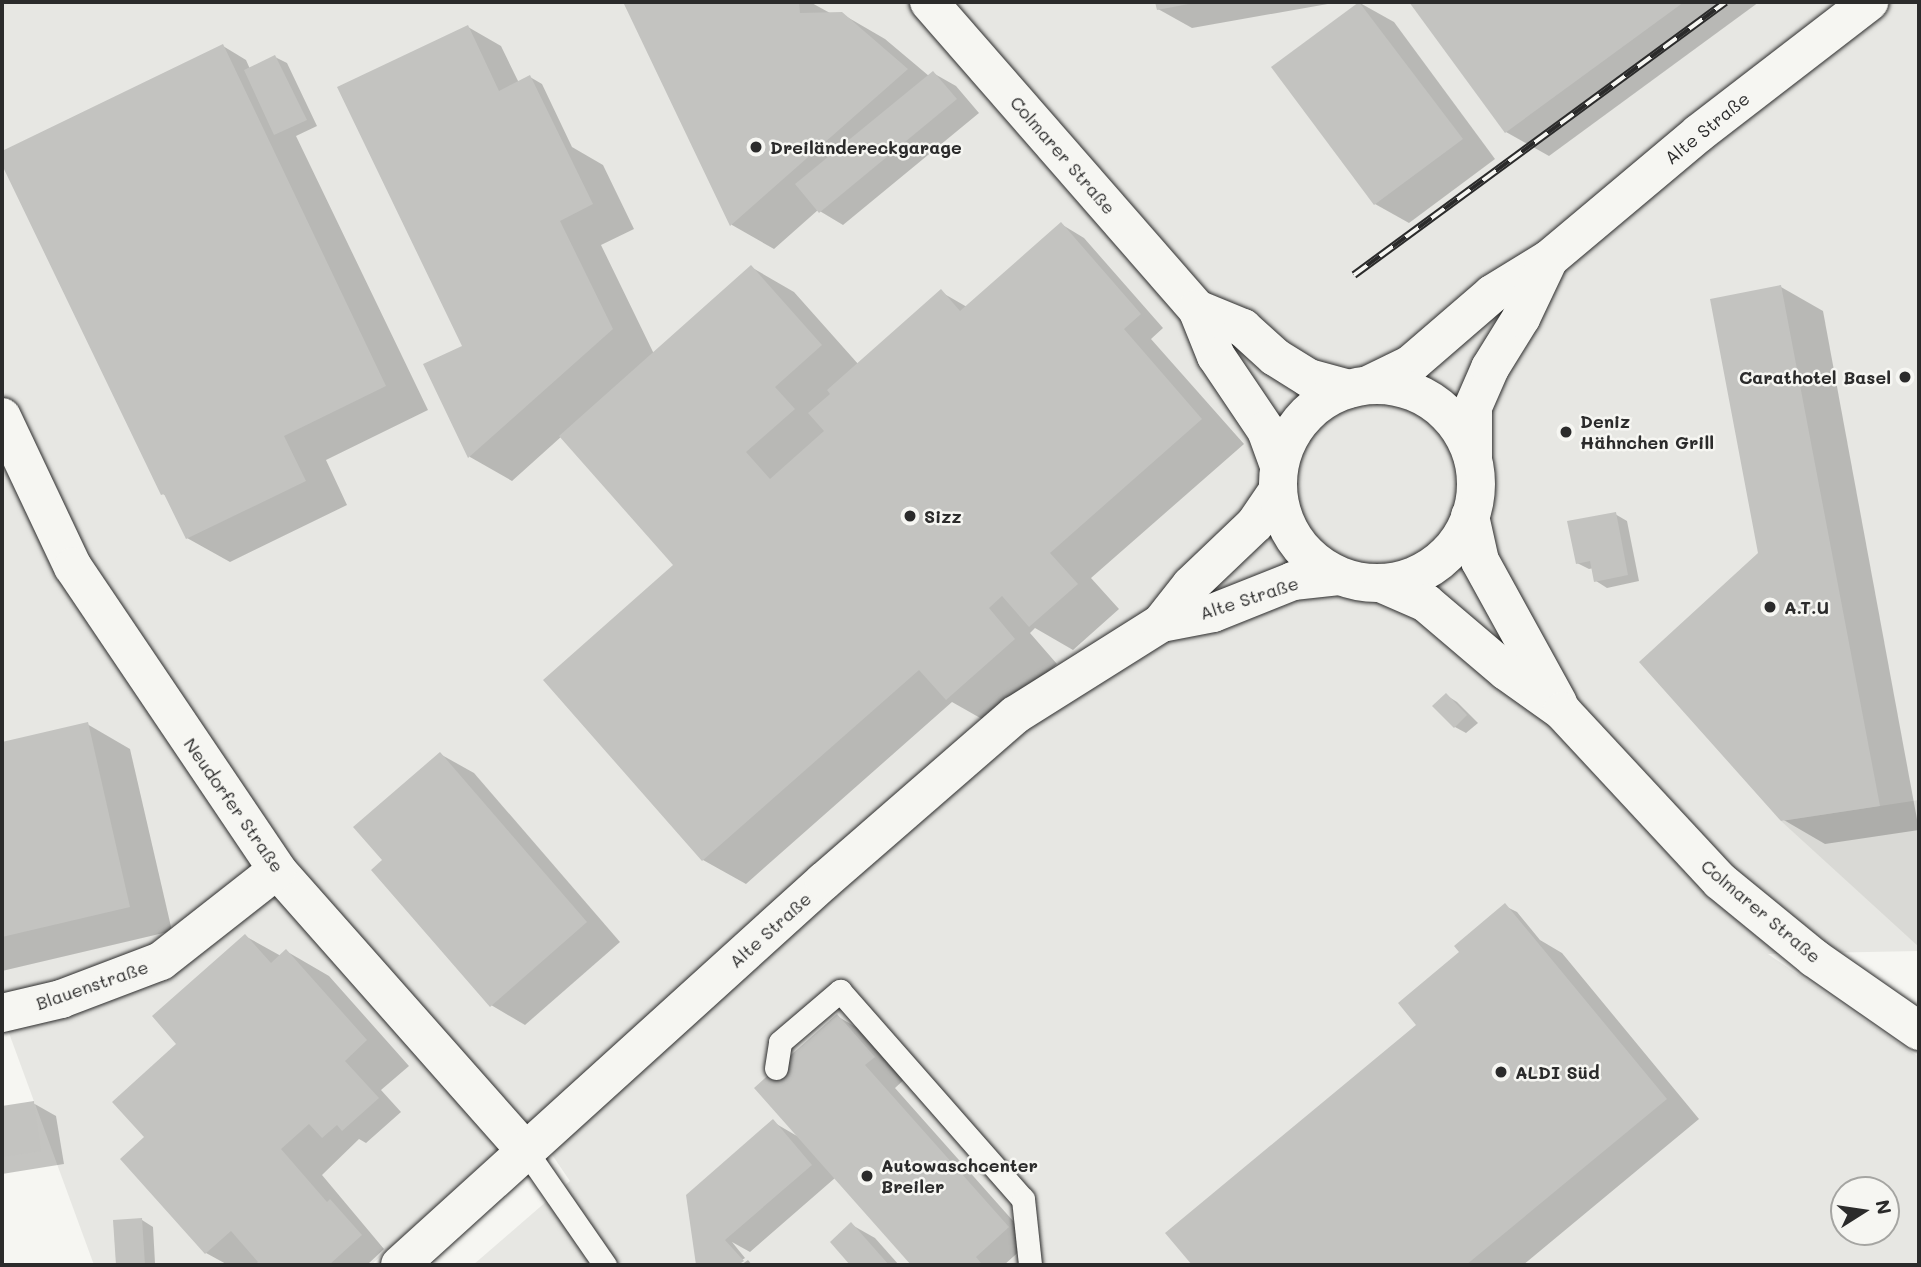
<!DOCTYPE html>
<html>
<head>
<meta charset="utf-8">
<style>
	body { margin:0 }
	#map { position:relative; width:1921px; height:1267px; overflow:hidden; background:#f6f6f2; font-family:Mali,sans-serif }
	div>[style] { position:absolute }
	.built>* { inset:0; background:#e7e7e3 }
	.green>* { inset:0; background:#d9d9d5 }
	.shadow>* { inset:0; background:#0003 }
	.building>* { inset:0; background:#c3c3c0 }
	.roads { filter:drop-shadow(0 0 2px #2b2b2b) drop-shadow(0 0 2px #2b2b2b) }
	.lane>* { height:23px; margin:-11.5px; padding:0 11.5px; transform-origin:11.5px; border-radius:11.5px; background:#f6f6f2 }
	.street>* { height:38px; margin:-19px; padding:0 19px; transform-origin:19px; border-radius:19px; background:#f6f6f2 }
	.secondary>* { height:38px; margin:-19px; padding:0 19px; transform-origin:19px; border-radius:19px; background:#f6f6f2 }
	.secondary>.ring { margin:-19px; padding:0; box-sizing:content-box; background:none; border:38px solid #f6f6f2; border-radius:50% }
	.rail>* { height:8px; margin-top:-4px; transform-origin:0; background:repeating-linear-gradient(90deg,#f6f6f2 0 16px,#2b2b2b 0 32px); box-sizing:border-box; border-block:2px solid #2b2b2b }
	.dots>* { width:19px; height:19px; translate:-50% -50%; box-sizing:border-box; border:4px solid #f6f6f2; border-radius:50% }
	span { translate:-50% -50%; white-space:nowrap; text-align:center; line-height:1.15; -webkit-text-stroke:5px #f6f6f2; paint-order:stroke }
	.street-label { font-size:18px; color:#2b2b2b }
	.poi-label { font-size:18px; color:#2b2b2b; font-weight:700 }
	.left { translate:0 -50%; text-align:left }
	.right { translate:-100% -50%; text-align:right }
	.frame { position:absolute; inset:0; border:4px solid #2b2b2b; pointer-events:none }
	.north { position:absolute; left:1830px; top:1176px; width:70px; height:70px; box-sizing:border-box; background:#f6f6f2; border:2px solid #a5a5a2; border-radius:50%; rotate:78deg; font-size:19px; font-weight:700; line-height:28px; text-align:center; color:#2b2b2b }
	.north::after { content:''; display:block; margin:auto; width:24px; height:32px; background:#2b2b2b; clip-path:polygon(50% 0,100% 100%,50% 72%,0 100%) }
</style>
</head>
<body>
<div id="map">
	<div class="built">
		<div style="clip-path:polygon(evenodd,2px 2px,1919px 2px,1919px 951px,1768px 954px,1919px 1057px,1919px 1265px,473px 1265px,570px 1181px,529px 1121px,371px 1265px,94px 1265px,2px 1014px,2px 2px,1844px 1190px,1886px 1190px,1886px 1232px,1844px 1232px,1844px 1190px)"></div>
	</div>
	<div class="green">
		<div style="clip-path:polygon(1919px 800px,1919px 947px,1781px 821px)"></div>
	</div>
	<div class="shadow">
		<div style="clip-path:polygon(630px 2px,810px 2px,830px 13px,842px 14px,885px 39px,929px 76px,933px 73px,956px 86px,979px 113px,843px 225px,818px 210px,774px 249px,732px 225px,626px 5px)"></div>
		<div style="clip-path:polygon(1157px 2px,1339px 2px,1192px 28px,1158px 9px)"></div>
		<div style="clip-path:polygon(1410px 2px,1759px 2px,1549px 156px,1506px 132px)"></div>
		<div style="clip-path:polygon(1360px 3px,1394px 22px,1495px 159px,1409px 223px,1375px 204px,1274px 67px)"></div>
		<div style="clip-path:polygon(468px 27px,501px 46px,519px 83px,530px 77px,542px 84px,572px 147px,603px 165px,634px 229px,601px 245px,654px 354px,751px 267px,794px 292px,859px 365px,941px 292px,967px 307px,1061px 224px,1084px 238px,1163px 328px,1151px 339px,1244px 444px,1091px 578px,1119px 609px,1073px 650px,1035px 628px,1030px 633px,1057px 664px,989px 723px,952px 702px,746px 884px,703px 860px,676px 565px,562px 436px,512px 481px,470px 457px,425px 365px,464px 346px)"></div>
		<div style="clip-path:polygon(223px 46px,246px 60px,250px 69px,275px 57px,287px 63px,317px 126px,296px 136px,428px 410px,326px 460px,347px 505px,230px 562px,187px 538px,168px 497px,163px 494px,2px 161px,2px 152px)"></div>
		<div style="clip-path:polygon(1781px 287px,1823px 311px,1919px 830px,1825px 844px,1782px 819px,1760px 553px)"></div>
		<div style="clip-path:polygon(1615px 514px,1627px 521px,1639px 581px,1607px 588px,1596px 581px,1594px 568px,1589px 569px,1577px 563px)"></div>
		<div style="clip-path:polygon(1446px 695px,1457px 702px,1478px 723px,1466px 733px,1455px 727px)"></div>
		<div style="clip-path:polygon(87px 724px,130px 749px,172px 931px,2px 971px,2px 744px)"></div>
		<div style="clip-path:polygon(440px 754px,474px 773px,620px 942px,525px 1025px,491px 1005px,385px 860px)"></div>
		<div style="clip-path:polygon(1505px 906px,1517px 912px,1540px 940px,1562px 953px,1699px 1119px,1523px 1265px,1194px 1265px,1168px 1233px,1418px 1025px,1462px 952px)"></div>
		<div style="clip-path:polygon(245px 936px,281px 956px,286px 951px,329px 976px,409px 1066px,381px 1090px,401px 1112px,366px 1143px,359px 1139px,322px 1175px,384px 1249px,367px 1265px,228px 1265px,206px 1253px,147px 1137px,179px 1044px)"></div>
		<div style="clip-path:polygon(837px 1016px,871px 1036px,907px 1077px,895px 1088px,1031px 1241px,1004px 1265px,913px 1265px,835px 1178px,750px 1252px,732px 1242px,745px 1258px,734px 1265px,698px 1265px,688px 1196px,773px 1122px,797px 1136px)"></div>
		<div style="clip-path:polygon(33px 1103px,56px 1116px,64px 1164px,2px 1174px,2px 1108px)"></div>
		<div style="clip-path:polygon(142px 1220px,153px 1227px,155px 1263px,160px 1265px,117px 1265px,115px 1222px)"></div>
		<div style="clip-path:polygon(852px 1225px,875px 1238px,899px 1265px,853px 1265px,832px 1242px)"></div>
		<div style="clip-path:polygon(748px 1260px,752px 1265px,741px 1265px)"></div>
	</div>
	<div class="building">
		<div style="clip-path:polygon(627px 2px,799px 2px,800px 13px,842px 12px,908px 69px,730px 226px,624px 4px)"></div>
		<div style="clip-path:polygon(1155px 2px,1194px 2px,1194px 3px,1157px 10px)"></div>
		<div style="clip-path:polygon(1359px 2px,1463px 139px,1374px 205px,1271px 67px)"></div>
		<div style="clip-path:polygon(1409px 2px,1684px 2px,1505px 133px)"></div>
		<div style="clip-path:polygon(468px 25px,499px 91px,530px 75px,593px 204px,560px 221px,613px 329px,468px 458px,423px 364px,462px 346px,337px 87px)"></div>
		<div style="clip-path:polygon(223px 44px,386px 386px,284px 436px,306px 481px,186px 539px,164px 494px,161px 495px,2px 165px,2px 151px)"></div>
		<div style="clip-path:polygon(275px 55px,307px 120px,274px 135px,244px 70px)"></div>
		<div style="clip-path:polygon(933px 71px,957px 99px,819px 213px,795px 184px)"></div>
		<div style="clip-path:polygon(1061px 222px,1141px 314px,1124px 329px,1202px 419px,1050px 553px,1078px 584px,1029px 627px,1002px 596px,989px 608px,1015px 639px,946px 700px,919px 670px,702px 861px,543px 680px,673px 565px,559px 436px,751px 265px,822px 345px,775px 387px,795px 409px,746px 452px,770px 479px,824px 431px,808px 413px,830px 394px,827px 390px,941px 289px,960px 311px)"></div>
		<div style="clip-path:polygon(1781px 285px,1880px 806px,1781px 821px,1639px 662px,1758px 553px,1710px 299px)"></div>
		<div style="clip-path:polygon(1616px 512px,1628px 575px,1594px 582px,1590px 561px,1576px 564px,1567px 521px)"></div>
		<div style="clip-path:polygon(1446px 693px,1467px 715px,1454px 728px,1432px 706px)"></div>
		<div style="clip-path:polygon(88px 722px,130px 907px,2px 937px,2px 742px)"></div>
		<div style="clip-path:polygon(440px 752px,587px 922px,490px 1007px,371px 870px,382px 860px,353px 827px)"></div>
		<div style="clip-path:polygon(1505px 903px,1667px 1099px,1466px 1265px,1192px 1265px,1165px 1233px,1416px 1025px,1398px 1003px,1459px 952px,1454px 946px)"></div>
		<div style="clip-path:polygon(245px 934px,271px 963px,286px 949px,367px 1040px,345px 1061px,379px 1098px,342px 1131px,337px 1125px,322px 1138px,309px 1124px,281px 1149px,327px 1202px,330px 1199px,362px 1235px,329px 1265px,254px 1265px,258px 1262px,231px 1231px,205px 1254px,120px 1159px,144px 1137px,112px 1102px,176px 1044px,152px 1016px)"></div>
		<div style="clip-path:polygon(837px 1014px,875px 1057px,865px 1065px,1009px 1227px,976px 1257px,981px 1263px,979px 1265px,911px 1265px,754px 1088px)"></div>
		<div style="clip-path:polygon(34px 1101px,41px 1151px,2px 1157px,2px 1106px)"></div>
		<div style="clip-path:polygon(773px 1119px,812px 1165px,725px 1240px,744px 1261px,738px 1265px,696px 1265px,686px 1195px)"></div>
		<div style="clip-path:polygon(142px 1218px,145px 1265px,116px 1265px,113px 1220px)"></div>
		<div style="clip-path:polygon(851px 1222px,889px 1265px,850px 1265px,830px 1242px)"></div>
	</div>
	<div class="roads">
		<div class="lane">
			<div style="left:776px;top:1068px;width:26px;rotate:-81deg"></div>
			<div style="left:780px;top:1042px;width:79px;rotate:-40.4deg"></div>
			<div style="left:840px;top:991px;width:277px;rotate:48.7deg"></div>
			<div style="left:1023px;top:1199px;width:66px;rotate:83.9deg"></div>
			<div style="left:526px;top:1151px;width:139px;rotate:55.3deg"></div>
		</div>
		<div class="street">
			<div style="left:2px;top:417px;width:166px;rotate:64.7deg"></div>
			<div style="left:73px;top:567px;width:365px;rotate:56deg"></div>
			<div style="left:277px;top:870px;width:375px;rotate:48.5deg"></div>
			<div style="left:1161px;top:623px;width:53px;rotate:-10.9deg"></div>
			<div style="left:1213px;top:613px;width:86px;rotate:-21.8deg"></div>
			<div style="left:1293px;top:581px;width:46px;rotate:-6.2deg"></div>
			<div style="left:2px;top:1013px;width:61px;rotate:-13.3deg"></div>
			<div style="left:61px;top:999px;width:107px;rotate:-20.8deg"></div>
			<div style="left:161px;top:961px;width:147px;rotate:-38.1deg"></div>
			<div style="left:400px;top:1265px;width:572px;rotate:-42.17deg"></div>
			<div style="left:824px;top:881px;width:253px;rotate:-41deg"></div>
			<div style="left:1015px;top:715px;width:173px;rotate:-32.2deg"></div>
			<div style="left:1161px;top:623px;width:48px;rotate:-51.7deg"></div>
			<div style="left:1191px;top:585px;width:88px;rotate:-43.6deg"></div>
			<div style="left:1255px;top:524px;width:41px;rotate:-55.9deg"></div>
		</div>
		<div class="secondary">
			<div style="left:929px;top:2px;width:408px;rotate:48.9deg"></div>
			<div style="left:1197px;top:309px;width:51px;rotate:68deg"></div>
			<div style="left:1216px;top:356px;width:89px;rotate:56deg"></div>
			<div style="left:1266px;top:430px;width:38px;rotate:70deg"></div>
			<div style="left:1197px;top:309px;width:50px;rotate:22.4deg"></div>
			<div style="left:1243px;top:328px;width:43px;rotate:42.2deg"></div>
			<div style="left:1275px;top:357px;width:40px;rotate:32deg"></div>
			<div style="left:1309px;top:378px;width:41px;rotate:15.4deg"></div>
			<div style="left:1368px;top:385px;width:48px;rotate:-26deg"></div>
			<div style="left:1411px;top:364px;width:107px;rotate:-40.8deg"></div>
			<div style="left:1492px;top:294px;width:67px;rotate:-31.6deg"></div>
			<div style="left:1549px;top:259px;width:196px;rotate:-40deg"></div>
			<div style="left:1699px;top:133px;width:215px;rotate:-37.6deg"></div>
			<div class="ring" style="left:1278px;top:385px;width:160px;height:160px"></div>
			<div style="left:1473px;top:458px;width:51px;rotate:-90deg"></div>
			<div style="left:1473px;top:407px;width:43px;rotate:-66.4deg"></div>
			<div style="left:1490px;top:368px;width:59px;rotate:-58.2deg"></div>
			<div style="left:1521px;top:318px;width:65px;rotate:-64.6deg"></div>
			<div style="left:1470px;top:516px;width:46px;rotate:77.5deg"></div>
			<div style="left:1480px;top:561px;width:162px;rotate:61.2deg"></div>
			<div style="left:1383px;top:584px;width:47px;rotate:23.8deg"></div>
			<div style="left:1426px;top:603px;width:105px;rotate:40.4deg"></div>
			<div style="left:1506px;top:671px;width:69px;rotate:35.5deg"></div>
			<div style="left:1562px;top:711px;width:232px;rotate:47.1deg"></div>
			<div style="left:1720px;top:881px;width:122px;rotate:39.3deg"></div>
			<div style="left:1814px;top:958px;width:128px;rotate:34.8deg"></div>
		</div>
	</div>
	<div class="rail">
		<div style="left:1354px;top:275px;width:461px;rotate:-36.3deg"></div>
	</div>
	<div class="dots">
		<div style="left:756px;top:147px;background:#2b2b2b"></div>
		<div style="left:1905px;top:377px;background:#2b2b2b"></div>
		<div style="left:1566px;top:432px;background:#2b2b2b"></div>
		<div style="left:910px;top:516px;background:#2b2b2b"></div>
		<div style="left:1770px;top:607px;background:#2b2b2b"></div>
		<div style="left:1501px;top:1072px;background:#2b2b2b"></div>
		<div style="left:867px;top:1176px;background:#2b2b2b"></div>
	</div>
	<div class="street-label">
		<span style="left:1707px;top:128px;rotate:-39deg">Alte Straße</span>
		<span style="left:1063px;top:155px;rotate:49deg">Colmarer Straße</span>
		<span style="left:1249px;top:598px;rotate:-18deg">Alte Straße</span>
		<span style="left:234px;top:805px;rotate:55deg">Neudorfer Straße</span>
		<span style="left:1761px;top:911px;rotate:40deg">Colmarer Straße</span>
		<span style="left:770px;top:930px;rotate:-42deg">Alte Straße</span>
		<span style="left:92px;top:985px;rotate:-19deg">Blauenstraße</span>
	</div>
	<div class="poi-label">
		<span class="left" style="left:770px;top:147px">Dreiländereckgarage</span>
		<span class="right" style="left:1891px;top:377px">Carathotel Basel</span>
		<span class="left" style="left:1580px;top:432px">Deniz<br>Hähnchen Grill</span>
		<span class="left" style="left:924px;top:516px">Sizz</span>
		<span class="left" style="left:1784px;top:607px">A.T.U</span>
		<span class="left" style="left:1515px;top:1072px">ALDI Süd</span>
		<span class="left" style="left:881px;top:1176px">Autowaschcenter<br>Breiler</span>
	</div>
	<div class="frame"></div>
	<div class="north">N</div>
</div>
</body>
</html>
